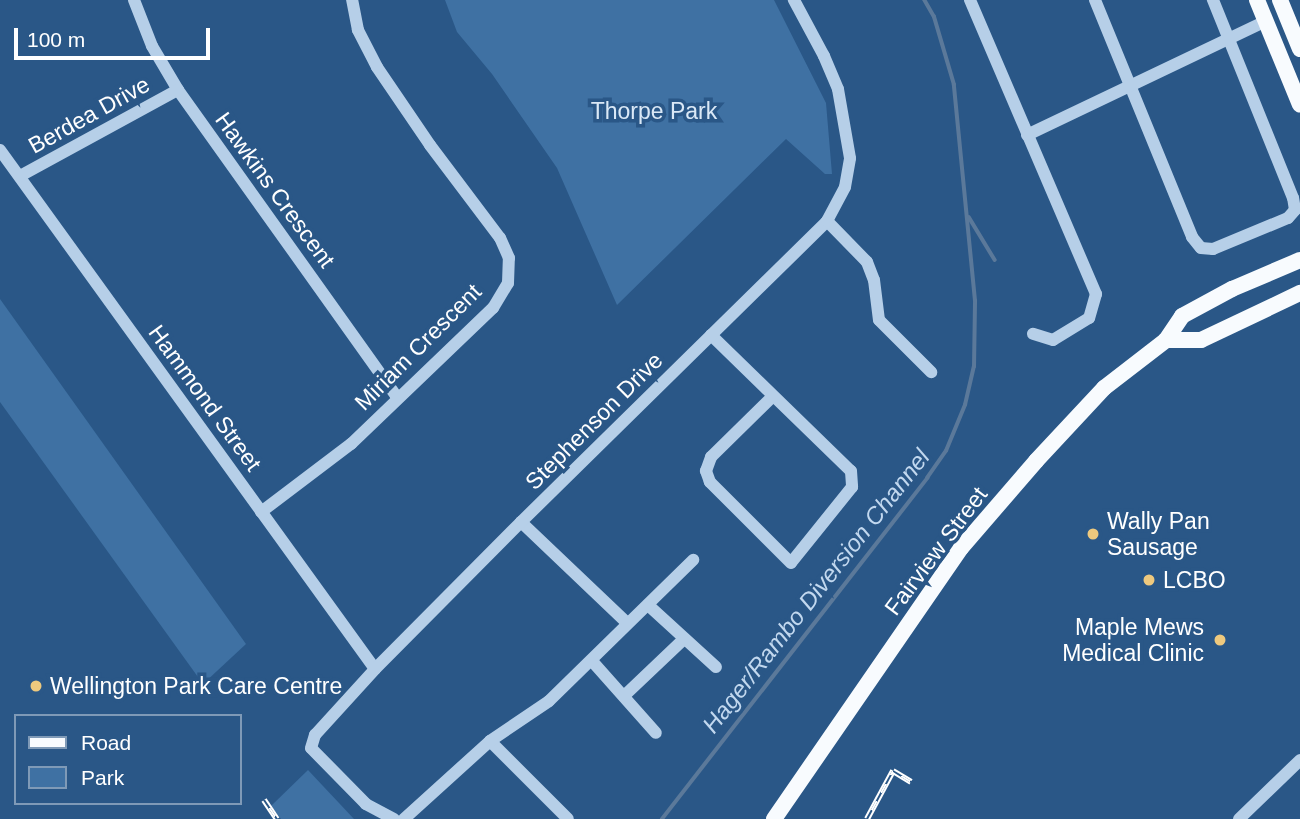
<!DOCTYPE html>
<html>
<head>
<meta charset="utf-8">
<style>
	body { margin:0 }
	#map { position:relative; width:1300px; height:819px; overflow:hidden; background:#2a5787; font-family:Helvetica,sans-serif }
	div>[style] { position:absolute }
	.green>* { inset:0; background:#3f71a3 }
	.stream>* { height:3.5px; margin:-1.75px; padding:0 1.75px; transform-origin:1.75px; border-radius:1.75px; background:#5b799a }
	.minor>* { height:12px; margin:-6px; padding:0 6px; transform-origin:6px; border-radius:6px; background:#b6cfe8 }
	.major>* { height:16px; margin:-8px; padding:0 8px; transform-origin:8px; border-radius:8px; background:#f8fbfe }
	.rail>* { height:6px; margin-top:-3px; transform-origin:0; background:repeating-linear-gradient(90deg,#2a5787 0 10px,#fff 0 20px); box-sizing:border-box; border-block:2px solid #fff }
	.dots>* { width:19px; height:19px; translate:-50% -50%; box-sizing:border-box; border:4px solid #2a5787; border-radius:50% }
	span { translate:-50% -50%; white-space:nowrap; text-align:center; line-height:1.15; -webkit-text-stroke:7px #2a5787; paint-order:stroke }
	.park-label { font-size:23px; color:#dae8f6 }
	.street-label { font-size:23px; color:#fff }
	.poi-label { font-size:23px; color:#fff }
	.left { translate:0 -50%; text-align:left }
	.right { translate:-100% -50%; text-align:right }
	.water-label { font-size:24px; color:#c2d8ef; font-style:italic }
	.legend { position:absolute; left:14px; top:714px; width:228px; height:91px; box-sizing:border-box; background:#2a5787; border:2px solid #7f9ab7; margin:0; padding:9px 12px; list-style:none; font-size:21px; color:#fff }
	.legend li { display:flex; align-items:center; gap:14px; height:35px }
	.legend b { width:35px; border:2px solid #7f9ab7 }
	.scale { position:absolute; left:14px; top:28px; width:196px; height:32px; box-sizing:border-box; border:4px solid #fff; border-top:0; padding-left:9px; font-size:21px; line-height:24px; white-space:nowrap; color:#fff; -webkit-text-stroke:5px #2a5787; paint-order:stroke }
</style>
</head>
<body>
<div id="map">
	<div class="green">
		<div style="clip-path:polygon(445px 0,774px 0,826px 103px,832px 174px,825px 174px,786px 139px,617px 305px,557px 168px,492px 74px,457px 32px)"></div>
		<div style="clip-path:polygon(0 299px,246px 644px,203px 684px,0 402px)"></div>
		<div style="clip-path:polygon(308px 770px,354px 819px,281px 819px,271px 806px)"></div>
	</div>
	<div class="stream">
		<div style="left:969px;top:217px;width:50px;rotate:58.8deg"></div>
		<div style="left:662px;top:819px;width:432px;rotate:-52.1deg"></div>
		<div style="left:927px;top:478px;width:33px;rotate:-55deg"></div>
		<div style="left:946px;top:451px;width:50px;rotate:-67.6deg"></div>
		<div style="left:965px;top:405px;width:39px;rotate:-77deg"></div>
		<div style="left:974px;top:367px;width:66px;rotate:-89.1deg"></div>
		<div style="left:975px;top:301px;width:217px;rotate:-95.6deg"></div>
		<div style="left:954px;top:85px;width:71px;rotate:-106.4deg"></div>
		<div style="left:934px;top:17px;width:20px;rotate:-120deg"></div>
	</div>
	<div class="minor">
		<div style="left:134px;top:0;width:49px;rotate:68.6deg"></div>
		<div style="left:152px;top:46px;width:51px;rotate:59.4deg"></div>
		<div style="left:178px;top:90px;width:377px;rotate:54.5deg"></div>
		<div style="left:970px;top:0;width:320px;rotate:66.8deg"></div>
		<div style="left:1096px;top:294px;width:25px;rotate:106deg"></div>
		<div style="left:1089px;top:318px;width:42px;rotate:148.6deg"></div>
		<div style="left:1053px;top:340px;width:21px;rotate:-163deg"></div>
		<div style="left:1095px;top:0;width:256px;rotate:67.7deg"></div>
		<div style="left:1192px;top:237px;width:14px;rotate:51deg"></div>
		<div style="left:1201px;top:248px;width:12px;rotate:5deg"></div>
		<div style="left:1213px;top:249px;width:81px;rotate:-22.5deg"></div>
		<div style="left:1288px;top:218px;width:11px;rotate:-49deg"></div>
		<div style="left:1295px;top:210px;width:12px;rotate:-99deg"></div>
		<div style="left:1293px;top:198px;width:214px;rotate:-112deg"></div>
		<div style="left:1027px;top:135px;width:265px;rotate:-25.5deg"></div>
		<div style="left:0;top:150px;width:640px;rotate:54.15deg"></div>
		<div style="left:20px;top:176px;width:180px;rotate:-28.6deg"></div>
		<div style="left:827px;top:221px;width:57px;rotate:45.7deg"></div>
		<div style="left:867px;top:262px;width:19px;rotate:69deg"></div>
		<div style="left:874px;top:280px;width:40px;rotate:82.9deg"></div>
		<div style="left:879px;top:320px;width:74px;rotate:45deg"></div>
		<div style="left:711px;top:335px;width:195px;rotate:44.2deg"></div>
		<div style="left:851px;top:471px;width:16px;rotate:86deg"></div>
		<div style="left:852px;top:487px;width:97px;rotate:128.8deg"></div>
		<div style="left:791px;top:563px;width:115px;rotate:-135deg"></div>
		<div style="left:710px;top:482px;width:12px;rotate:-110deg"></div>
		<div style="left:706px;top:471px;width:15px;rotate:-70deg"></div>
		<div style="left:711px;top:457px;width:86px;rotate:-44.5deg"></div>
		<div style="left:261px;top:512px;width:113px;rotate:-37.1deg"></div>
		<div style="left:351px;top:444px;width:197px;rotate:-43.8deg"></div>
		<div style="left:493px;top:308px;width:29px;rotate:-59deg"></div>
		<div style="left:508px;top:283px;width:25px;rotate:-88deg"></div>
		<div style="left:509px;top:258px;width:22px;rotate:-114deg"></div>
		<div style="left:500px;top:238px;width:116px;rotate:-127deg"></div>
		<div style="left:430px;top:145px;width:94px;rotate:-124.2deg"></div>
		<div style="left:377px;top:67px;width:42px;rotate:-117.2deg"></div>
		<div style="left:358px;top:30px;width:31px;rotate:-101deg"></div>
		<div style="left:521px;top:522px;width:146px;rotate:43.6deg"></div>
		<div style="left:648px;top:605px;width:92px;rotate:42.4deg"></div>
		<div style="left:592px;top:661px;width:96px;rotate:48.4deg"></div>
		<div style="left:625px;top:695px;width:80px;rotate:-43.5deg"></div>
		<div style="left:490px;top:741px;width:110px;rotate:45deg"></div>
		<div style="left:394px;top:819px;width:32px;rotate:-152deg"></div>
		<div style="left:366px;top:804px;width:78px;rotate:-134.5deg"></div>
		<div style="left:311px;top:748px;width:14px;rotate:-73deg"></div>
		<div style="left:315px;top:735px;width:89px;rotate:-47.7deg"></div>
		<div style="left:375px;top:669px;width:207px;rotate:-45.2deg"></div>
		<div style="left:521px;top:522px;width:429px;rotate:-44.5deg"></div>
		<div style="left:827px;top:221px;width:38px;rotate:-62deg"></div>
		<div style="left:845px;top:187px;width:29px;rotate:-80deg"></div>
		<div style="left:850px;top:158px;width:70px;rotate:-99.9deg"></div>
		<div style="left:838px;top:89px;width:36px;rotate:-113deg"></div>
		<div style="left:824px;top:56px;width:64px;rotate:-118.2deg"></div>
		<div style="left:404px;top:819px;width:116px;rotate:-42.2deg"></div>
		<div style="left:490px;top:741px;width:71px;rotate:-34.1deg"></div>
		<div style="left:549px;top:701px;width:202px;rotate:-44.4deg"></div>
		<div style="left:1239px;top:819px;width:85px;rotate:-44deg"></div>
	</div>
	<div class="major">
		<div style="left:1257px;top:0;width:113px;rotate:67.7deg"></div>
		<div style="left:1280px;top:0;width:53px;rotate:67.8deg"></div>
		<div style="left:1166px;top:340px;width:35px"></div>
		<div style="left:1201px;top:340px;width:110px;rotate:-25.4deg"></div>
		<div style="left:774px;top:819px;width:329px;rotate:-55.4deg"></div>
		<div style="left:961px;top:548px;width:115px;rotate:-49.2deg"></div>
		<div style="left:1036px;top:461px;width:100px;rotate:-47deg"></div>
		<div style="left:1104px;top:388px;width:78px;rotate:-37.7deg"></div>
		<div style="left:1166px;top:340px;width:29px;rotate:-56deg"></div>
		<div style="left:1182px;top:316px;width:57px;rotate:-28.4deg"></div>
		<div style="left:1232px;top:289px;width:74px;rotate:-23.1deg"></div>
	</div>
	<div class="rail">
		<div style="left:264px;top:800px;width:23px;rotate:56deg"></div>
		<div style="left:867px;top:819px;width:55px;rotate:-61.6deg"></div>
		<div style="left:893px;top:771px;width:21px;rotate:31deg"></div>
	</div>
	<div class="dots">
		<div style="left:1093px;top:534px;background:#eec97e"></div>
		<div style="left:1149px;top:580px;background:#eec97e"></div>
		<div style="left:1220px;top:640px;background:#eec97e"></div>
		<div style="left:36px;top:686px;background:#eec97e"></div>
	</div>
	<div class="park-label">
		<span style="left:654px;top:111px">Thorpe Park</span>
	</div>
	<div class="street-label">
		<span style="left:89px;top:115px;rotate:-29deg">Berdea Drive</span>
		<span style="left:275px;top:190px;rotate:54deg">Hawkins Crescent</span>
		<span style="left:418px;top:347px;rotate:-45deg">Miriam Crescent</span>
		<span style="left:205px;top:398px;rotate:54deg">Hammond Street</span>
		<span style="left:594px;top:421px;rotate:-45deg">Stephenson Drive</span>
		<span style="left:936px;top:551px;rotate:-53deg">Fairview Street</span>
	</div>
	<div class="poi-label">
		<span class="left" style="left:1107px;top:534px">Wally Pan<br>Sausage</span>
		<span class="left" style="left:1163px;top:580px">LCBO</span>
		<span class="right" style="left:1204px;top:640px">Maple Mews<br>Medical Clinic</span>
		<span class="left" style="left:50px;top:686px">Wellington Park Care Centre</span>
	</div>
	<div class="water-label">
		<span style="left:816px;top:591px;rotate:-52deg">Hager/Rambo Diversion Channel</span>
	</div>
	<ul class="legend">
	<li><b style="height:9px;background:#f8fbfe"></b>Road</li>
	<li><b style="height:19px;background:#3f71a3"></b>Park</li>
	</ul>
	<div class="scale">100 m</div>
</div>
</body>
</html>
